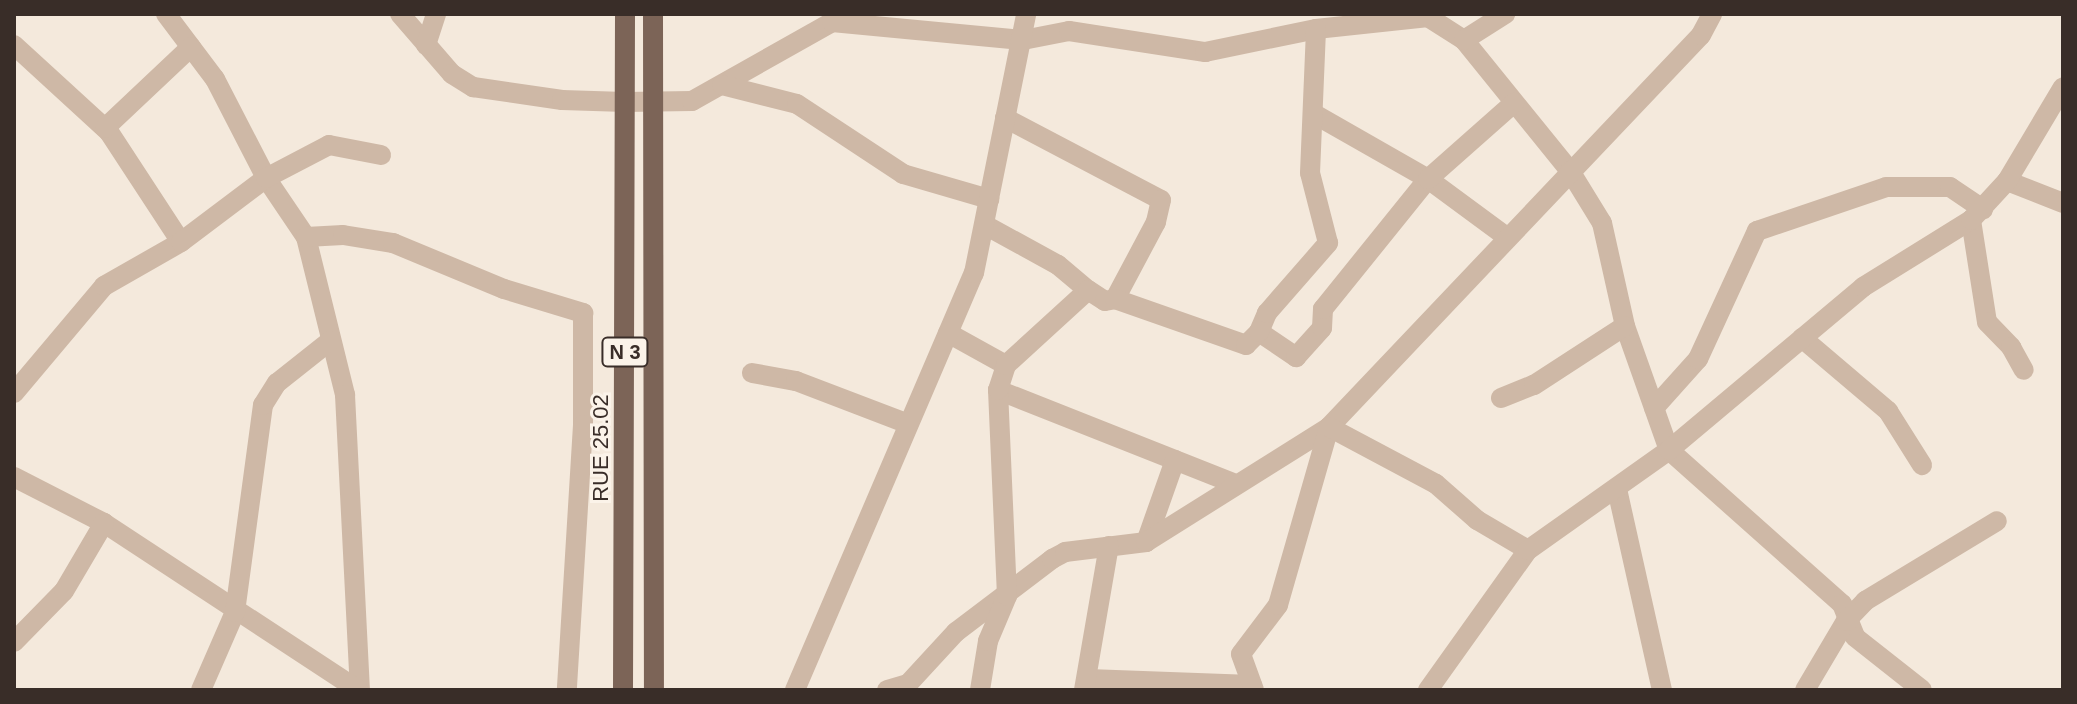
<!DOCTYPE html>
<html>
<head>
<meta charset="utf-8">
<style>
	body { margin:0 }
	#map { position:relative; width:2077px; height:704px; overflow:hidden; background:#f4e9dc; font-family:Helvetica,sans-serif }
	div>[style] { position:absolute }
	.minor>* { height:20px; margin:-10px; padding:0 10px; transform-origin:10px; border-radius:10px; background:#ceb8a6 }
	.major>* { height:20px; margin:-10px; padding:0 10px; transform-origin:10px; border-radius:10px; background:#7c6457 }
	span { translate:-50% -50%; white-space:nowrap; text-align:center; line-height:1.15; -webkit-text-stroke:6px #fbf3e9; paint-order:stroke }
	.shield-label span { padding:2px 6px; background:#fbf3e9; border:2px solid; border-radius:6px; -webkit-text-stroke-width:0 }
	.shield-label { font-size:20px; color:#392d28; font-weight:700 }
	.street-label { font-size:22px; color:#392d28 }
	.frame { position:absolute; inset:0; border:16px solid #392d28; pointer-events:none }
</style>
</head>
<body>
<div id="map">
	<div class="minor">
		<div style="left:166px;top:14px;width:81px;rotate:53deg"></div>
		<div style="left:215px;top:79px;width:111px;rotate:62.7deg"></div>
		<div style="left:266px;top:178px;width:71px;rotate:55.9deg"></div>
		<div style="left:306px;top:237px;width:163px;rotate:76.1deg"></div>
		<div style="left:345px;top:395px;width:295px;rotate:87.1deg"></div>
		<div style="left:400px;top:14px;width:79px;rotate:49.1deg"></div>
		<div style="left:452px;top:74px;width:25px;rotate:32deg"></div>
		<div style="left:473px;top:87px;width:90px;rotate:8.3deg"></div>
		<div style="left:562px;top:100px;width:63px;rotate:1.8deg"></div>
		<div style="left:625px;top:102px;width:67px;rotate:-0.9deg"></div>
		<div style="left:692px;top:101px;width:161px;rotate:-29.4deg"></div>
		<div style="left:832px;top:22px;width:8px;rotate:-76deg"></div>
		<div style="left:832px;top:22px;width:192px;rotate:5.4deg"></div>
		<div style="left:1023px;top:40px;width:47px;rotate:-11.1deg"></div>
		<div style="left:1069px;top:31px;width:138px;rotate:8.8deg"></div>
		<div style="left:1205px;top:52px;width:113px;rotate:-11.7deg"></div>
		<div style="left:1316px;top:29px;width:113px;rotate:-6.1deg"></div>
		<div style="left:1428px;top:17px;width:43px;rotate:32.6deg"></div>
		<div style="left:1464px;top:40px;width:169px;rotate:51deg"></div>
		<div style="left:1570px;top:171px;width:61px;rotate:58.4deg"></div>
		<div style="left:1602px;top:223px;width:106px;rotate:77.4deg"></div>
		<div style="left:1625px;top:326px;width:132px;rotate:70.5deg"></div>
		<div style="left:1669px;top:450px;width:232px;rotate:41.7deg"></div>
		<div style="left:1842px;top:604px;width:35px;rotate:68deg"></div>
		<div style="left:1855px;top:637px;width:85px;rotate:38.3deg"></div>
		<div style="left:1464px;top:40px;width:49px;rotate:-32.4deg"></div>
		<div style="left:14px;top:45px;width:129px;rotate:42.5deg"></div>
		<div style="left:109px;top:132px;width:131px;rotate:56.8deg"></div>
		<div style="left:426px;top:45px;width:33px;rotate:-72deg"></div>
		<div style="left:722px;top:85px;width:77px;rotate:14.2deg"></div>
		<div style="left:797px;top:104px;width:127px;rotate:33.4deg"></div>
		<div style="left:903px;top:174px;width:90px;rotate:16.2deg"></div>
		<div style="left:1316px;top:115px;width:129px;rotate:29.7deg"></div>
		<div style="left:1428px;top:179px;width:99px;rotate:36.4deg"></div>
		<div style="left:1005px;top:118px;width:176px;rotate:27.7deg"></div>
		<div style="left:1161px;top:200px;width:23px;rotate:103deg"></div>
		<div style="left:1156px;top:222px;width:87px;rotate:118deg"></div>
		<div style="left:105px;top:128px;width:118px;rotate:-43.3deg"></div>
		<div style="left:2007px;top:181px;width:60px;rotate:21.4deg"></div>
		<div style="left:1971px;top:220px;width:103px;rotate:81.1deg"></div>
		<div style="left:1987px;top:322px;width:35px;rotate:46deg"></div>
		<div style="left:2011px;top:347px;width:26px;rotate:61deg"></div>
		<div style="left:985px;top:225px;width:83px;rotate:28.7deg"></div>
		<div style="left:1058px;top:265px;width:39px;rotate:40deg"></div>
		<div style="left:306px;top:237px;width:37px;rotate:-3deg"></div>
		<div style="left:343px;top:235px;width:51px;rotate:9.1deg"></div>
		<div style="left:393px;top:243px;width:120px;rotate:22.5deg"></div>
		<div style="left:504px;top:289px;width:83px;rotate:16.9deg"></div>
		<div style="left:583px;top:313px;width:112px;rotate:90deg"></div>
		<div style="left:583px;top:425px;width:265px;rotate:93.5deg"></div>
		<div style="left:1259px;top:332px;width:45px;rotate:34deg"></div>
		<div style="left:1296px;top:357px;width:39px;rotate:-48deg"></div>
		<div style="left:1322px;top:328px;width:19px;rotate:-87deg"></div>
		<div style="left:1323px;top:309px;width:167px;rotate:-51.1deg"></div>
		<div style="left:1428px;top:179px;width:115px;rotate:-41.5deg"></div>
		<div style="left:948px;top:333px;width:66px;rotate:28.9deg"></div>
		<div style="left:1802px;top:338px;width:113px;rotate:40.3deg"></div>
		<div style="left:1888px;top:411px;width:64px;rotate:57.8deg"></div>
		<div style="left:752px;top:373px;width:45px;rotate:10.3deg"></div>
		<div style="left:796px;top:381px;width:118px;rotate:20.9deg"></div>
		<div style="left:998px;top:390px;width:253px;rotate:21.6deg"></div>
		<div style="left:14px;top:393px;width:140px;rotate:-49.9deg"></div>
		<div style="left:104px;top:286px;width:89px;rotate:-29.7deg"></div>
		<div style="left:181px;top:242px;width:106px;rotate:-37deg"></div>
		<div style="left:266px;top:178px;width:71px;rotate:-27.6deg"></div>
		<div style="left:329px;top:145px;width:53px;rotate:10.9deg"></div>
		<div style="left:1501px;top:398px;width:35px;rotate:-22deg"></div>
		<div style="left:1534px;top:385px;width:108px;rotate:-33deg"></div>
		<div style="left:1654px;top:408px;width:66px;rotate:-48.1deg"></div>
		<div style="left:1698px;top:359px;width:141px;rotate:-65.3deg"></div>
		<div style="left:1757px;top:231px;width:136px;rotate:-18.8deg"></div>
		<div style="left:1886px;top:187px;width:64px"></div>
		<div style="left:1950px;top:187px;width:40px;rotate:34deg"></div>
		<div style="left:14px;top:477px;width:101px;rotate:27.1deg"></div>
		<div style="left:104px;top:523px;width:304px;rotate:33.3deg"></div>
		<div style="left:1617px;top:489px;width:206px;rotate:77.4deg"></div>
		<div style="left:1146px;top:542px;width:87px;rotate:-70.5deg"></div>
		<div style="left:14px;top:642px;width:71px;rotate:-45.6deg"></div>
		<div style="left:64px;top:591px;width:79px;rotate:-59.5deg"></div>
		<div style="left:1088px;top:679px;width:164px;rotate:2.1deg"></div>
		<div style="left:201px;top:690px;width:85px;rotate:-66.4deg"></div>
		<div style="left:235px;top:612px;width:209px;rotate:-82.3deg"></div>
		<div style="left:263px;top:405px;width:26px;rotate:-58deg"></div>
		<div style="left:277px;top:383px;width:68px;rotate:-38.4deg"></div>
		<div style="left:795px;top:690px;width:454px;rotate:-66.8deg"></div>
		<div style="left:974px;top:273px;width:264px;rotate:-78.6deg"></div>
		<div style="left:887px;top:690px;width:22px;rotate:-16deg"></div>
		<div style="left:908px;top:684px;width:71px;rotate:-47.3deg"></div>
		<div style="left:956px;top:632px;width:121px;rotate:-37.2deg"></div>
		<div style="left:1052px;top:559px;width:15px;rotate:-28deg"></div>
		<div style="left:1065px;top:552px;width:82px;rotate:-7deg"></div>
		<div style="left:1146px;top:542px;width:216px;rotate:-32.1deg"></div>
		<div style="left:1329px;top:427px;width:540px;rotate:-46.5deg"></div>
		<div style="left:1701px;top:35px;width:24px;rotate:-62deg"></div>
		<div style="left:980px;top:690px;width:50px;rotate:-80.7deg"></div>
		<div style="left:988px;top:641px;width:49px;rotate:-67.1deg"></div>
		<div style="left:1007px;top:596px;width:206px;rotate:-92.5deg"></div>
		<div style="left:998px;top:390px;width:26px;rotate:-72deg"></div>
		<div style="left:1006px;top:365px;width:111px;rotate:-42.4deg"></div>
		<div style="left:1088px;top:290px;width:20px;rotate:33deg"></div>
		<div style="left:1105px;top:301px;width:10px;rotate:-11deg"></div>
		<div style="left:1115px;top:299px;width:139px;rotate:19.3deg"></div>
		<div style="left:1246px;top:345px;width:18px;rotate:-45deg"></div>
		<div style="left:1259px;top:332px;width:21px;rotate:-67deg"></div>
		<div style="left:1267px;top:313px;width:93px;rotate:-48.9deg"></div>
		<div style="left:1328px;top:243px;width:72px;rotate:-104.4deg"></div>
		<div style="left:1310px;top:173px;width:144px;rotate:-87.6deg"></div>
		<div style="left:1084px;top:690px;width:146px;rotate:-80.2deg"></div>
		<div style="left:1254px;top:690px;width:38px;rotate:-110deg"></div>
		<div style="left:1241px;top:654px;width:61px;rotate:-52.9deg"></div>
		<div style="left:1278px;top:605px;width:185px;rotate:-74deg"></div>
		<div style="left:1329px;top:427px;width:121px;rotate:28deg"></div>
		<div style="left:1436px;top:484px;width:55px;rotate:41.3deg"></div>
		<div style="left:1477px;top:520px;width:59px;rotate:30.5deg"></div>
		<div style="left:1428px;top:690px;width:172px;rotate:-54.5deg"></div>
		<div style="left:1528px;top:550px;width:173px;rotate:-35.3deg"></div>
		<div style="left:1669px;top:450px;width:253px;rotate:-40deg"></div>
		<div style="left:1863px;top:287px;width:127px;rotate:-31.8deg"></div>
		<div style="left:1971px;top:220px;width:53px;rotate:-47.3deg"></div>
		<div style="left:2007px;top:181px;width:109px;rotate:-59.2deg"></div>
		<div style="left:1805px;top:690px;width:80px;rotate:-59.3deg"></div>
		<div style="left:1846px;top:621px;width:28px;rotate:-46deg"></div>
		<div style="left:1865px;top:601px;width:154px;rotate:-31.2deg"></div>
	</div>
	<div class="major">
		<div style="left:653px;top:14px;width:676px;rotate:89.92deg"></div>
		<div style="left:623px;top:690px;width:676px;rotate:-89.83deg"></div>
	</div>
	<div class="shield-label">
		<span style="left:625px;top:352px">N 3</span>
	</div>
	<div class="street-label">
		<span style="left:601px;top:448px;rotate:-90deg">RUE 25.02</span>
	</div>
	<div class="frame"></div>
</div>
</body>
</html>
